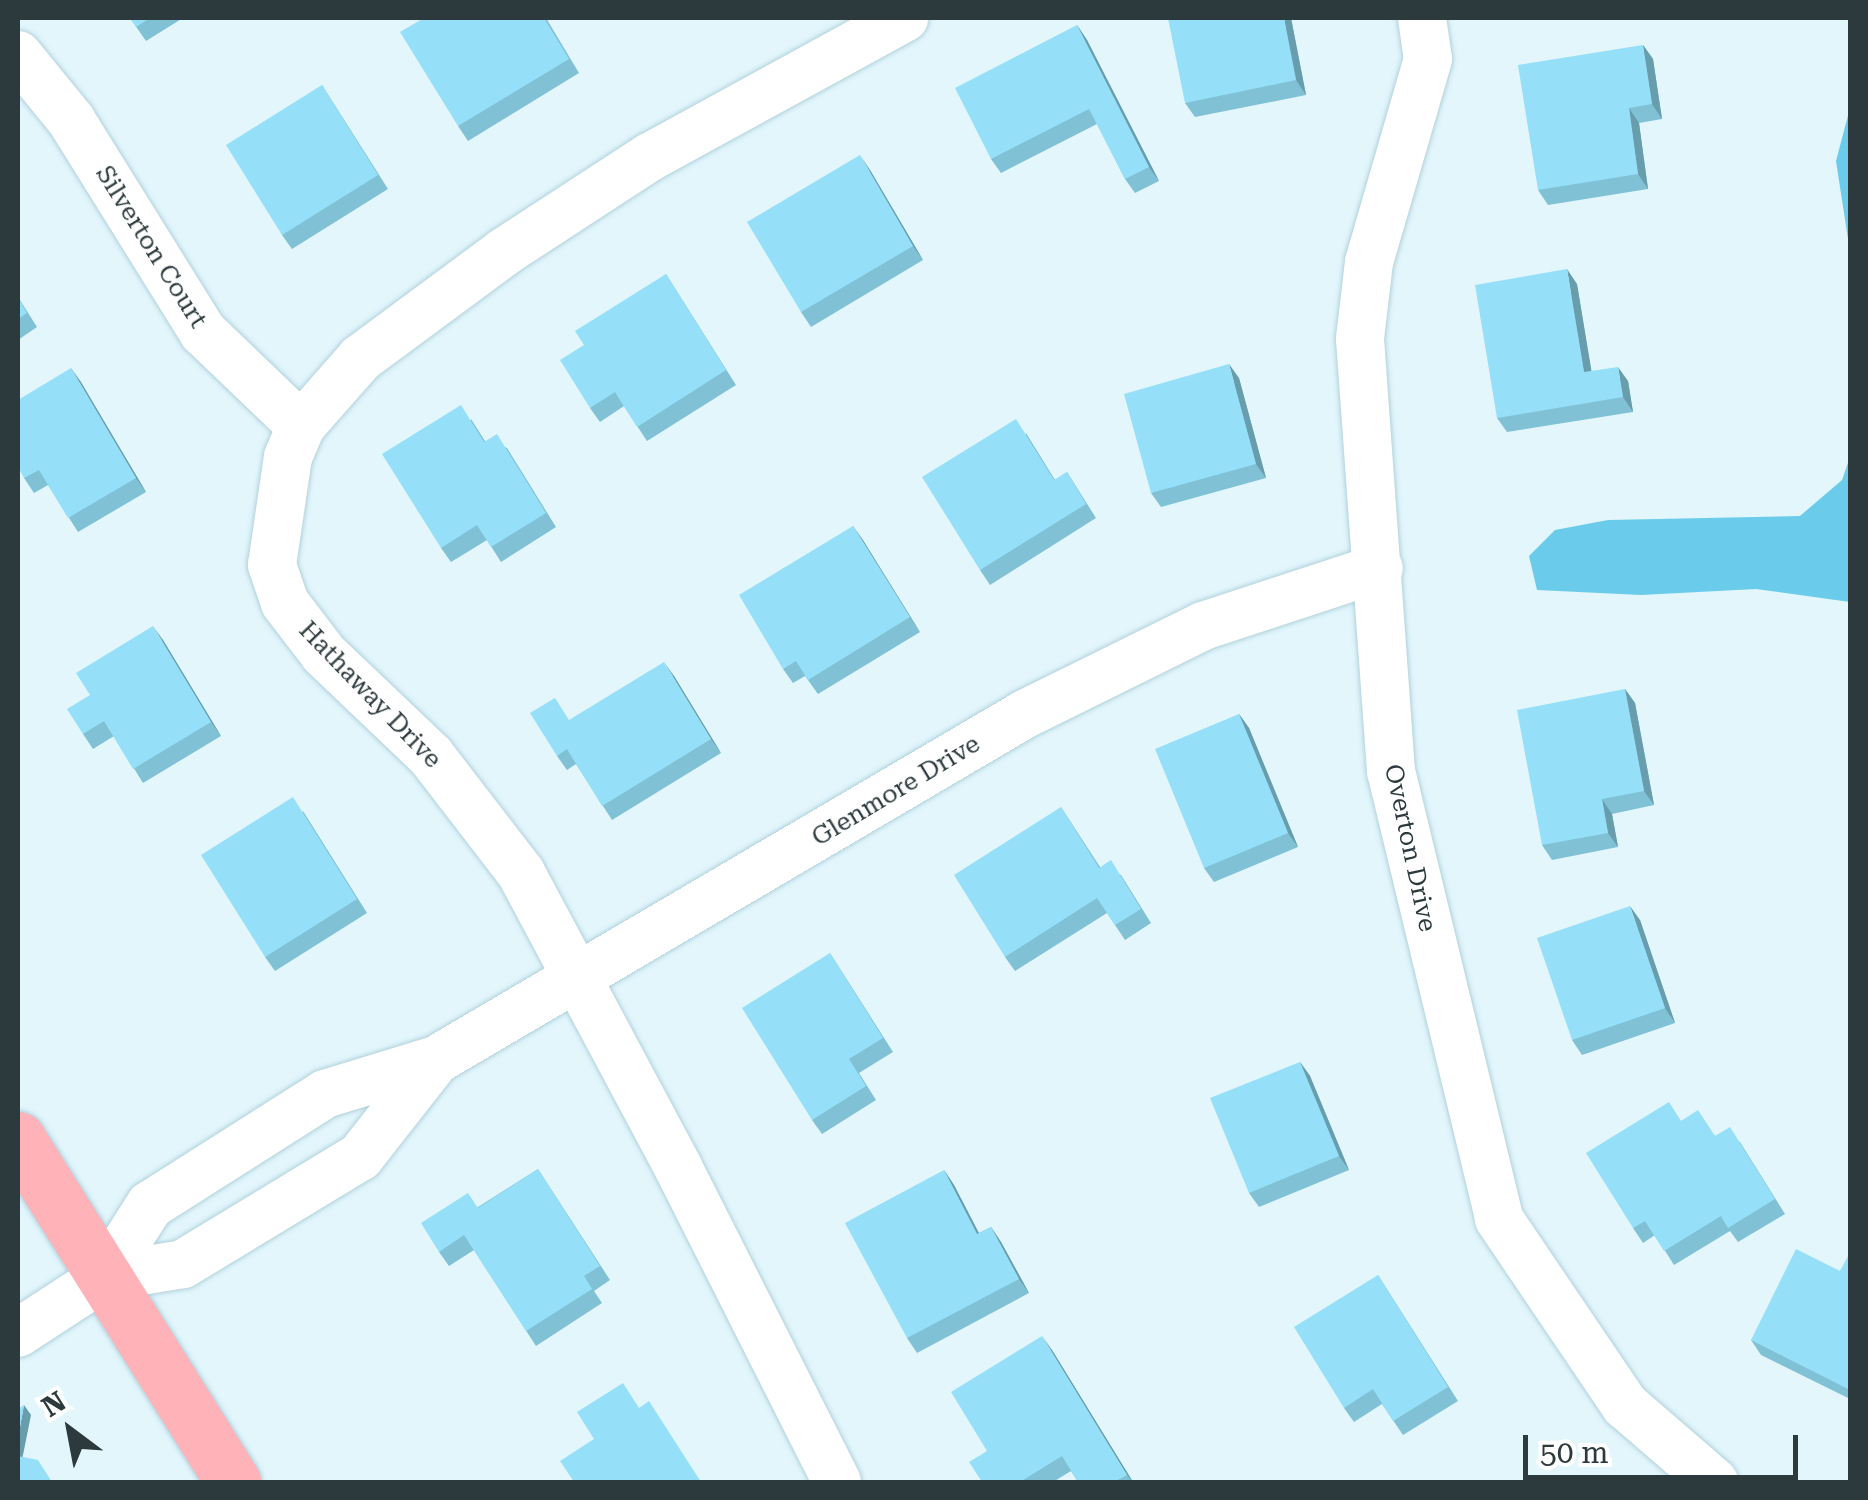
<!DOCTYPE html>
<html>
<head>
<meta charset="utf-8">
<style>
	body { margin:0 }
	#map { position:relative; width:1868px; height:1500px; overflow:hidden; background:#e2f6fc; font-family:"Roboto Serif",serif }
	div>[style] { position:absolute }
	.water>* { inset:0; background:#6accea }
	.roads { filter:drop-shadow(0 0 2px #b1d1db) drop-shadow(0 0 2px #b1d1db) }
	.minor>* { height:48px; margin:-24px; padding:0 24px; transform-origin:24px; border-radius:24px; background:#fff }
	.major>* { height:55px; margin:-27.5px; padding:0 27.5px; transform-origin:27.5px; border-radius:27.5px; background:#ffb2b8 }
	.wall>* { inset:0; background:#80c1d5 }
	.shaded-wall>* { inset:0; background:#689dae }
	.building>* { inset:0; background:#95e0f8 }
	span { translate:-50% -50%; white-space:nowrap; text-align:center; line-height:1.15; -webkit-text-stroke:10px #fff; paint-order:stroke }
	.street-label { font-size:25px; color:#2c393d }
	.frame { position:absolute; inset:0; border:20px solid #2c393d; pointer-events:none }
	.north { position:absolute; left:20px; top:1380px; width:100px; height:100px; -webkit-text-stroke:8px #fff; paint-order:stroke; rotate:328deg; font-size:28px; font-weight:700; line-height:40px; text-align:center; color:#2c393d }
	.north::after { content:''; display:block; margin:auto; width:35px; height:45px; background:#2c393d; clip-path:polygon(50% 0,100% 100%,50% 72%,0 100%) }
	.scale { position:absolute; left:1523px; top:1435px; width:275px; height:45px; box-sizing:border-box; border:5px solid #2c393d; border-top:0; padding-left:12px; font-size:30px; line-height:35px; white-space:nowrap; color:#2c393d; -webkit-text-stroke:8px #fff; paint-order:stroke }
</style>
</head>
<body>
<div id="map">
	<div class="water">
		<div style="clip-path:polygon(1850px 108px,1850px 252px,1836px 161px)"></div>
		<div style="clip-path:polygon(1850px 457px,1850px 602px,1756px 589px,1641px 595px,1537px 590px,1529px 556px,1555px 530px,1608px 520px,1800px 516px,1842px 480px)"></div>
	</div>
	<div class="roads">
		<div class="minor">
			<div style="left:1422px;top:18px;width:41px;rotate:81.7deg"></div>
			<div style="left:1428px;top:59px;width:211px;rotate:106.2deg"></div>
			<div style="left:1369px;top:262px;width:78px;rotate:96.7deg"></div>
			<div style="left:1360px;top:339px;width:433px;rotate:85.9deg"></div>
			<div style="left:1391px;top:771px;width:461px;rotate:76.4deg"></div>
			<div style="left:1499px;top:1219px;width:225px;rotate:55.9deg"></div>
			<div style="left:1625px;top:1405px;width:118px;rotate:40.9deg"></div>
			<div style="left:18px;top:55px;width:84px;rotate:50.8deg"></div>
			<div style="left:71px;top:120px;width:250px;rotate:58.1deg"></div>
			<div style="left:203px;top:332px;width:136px;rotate:43.8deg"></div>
			<div style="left:436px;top:1060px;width:683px;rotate:-30.43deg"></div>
			<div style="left:1025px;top:714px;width:199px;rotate:-26.3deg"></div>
			<div style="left:1203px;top:626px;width:185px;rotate:-18.2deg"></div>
			<div style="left:18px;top:1333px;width:103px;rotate:-33.1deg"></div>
			<div style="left:104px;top:1277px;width:80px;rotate:-9.3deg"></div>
			<div style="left:183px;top:1264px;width:207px;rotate:-31.2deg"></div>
			<div style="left:360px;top:1157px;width:123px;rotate:-51.9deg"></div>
			<div style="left:436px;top:1060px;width:116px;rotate:163deg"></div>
			<div style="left:325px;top:1094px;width:207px;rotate:147.6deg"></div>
			<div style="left:150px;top:1205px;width:85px;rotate:122.6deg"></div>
			<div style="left:837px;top:1482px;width:353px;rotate:-116.8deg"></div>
			<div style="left:678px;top:1167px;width:333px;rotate:-118.1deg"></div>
			<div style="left:521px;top:873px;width:148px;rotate:-127.6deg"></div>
			<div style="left:431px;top:756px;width:148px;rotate:-136.4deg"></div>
			<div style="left:324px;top:654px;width:64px;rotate:-127.4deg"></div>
			<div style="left:285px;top:603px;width:40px;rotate:-108.9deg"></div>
			<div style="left:272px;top:565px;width:109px;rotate:-81.6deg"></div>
			<div style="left:288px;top:457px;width:34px;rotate:-67deg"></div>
			<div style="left:301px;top:426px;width:91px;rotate:-48.6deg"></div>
			<div style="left:361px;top:358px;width:178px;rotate:-36.5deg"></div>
			<div style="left:504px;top:252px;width:174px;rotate:-33.1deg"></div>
			<div style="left:650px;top:157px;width:290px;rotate:-28.7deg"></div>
		</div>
		<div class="major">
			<div style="left:18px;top:1139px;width:405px;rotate:57.9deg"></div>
		</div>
	</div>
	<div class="wall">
		<div style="clip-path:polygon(130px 18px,183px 18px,146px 41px)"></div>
		<div style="clip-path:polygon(546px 18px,579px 73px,468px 141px,458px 126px)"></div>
		<div style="clip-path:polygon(1291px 18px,1306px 95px,1195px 117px,1185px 103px)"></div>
		<div style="clip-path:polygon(1077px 25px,1087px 40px,1159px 181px,1135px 193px,1125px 179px,1097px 124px,1001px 173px,991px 159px)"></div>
		<div style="clip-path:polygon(1643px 45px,1653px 59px,1662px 119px,1639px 123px,1648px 189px,1548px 205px,1538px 190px)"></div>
		<div style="clip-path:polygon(322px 85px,388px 189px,292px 249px,282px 235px)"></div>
		<div style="clip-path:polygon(870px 170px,923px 260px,811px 327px,801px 312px)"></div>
		<div style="clip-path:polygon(666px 274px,736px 385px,647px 441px,624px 406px,600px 422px,590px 408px,584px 345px)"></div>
		<div style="clip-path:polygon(1577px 284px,1591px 371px,1628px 381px,1633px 412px,1507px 432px,1497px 418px)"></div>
		<div style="clip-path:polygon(18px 297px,37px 327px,18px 340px)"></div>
		<div style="clip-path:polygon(71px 368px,146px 492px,78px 532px,48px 485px,34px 493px,24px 478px)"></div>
		<div style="clip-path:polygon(1239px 378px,1266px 478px,1161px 507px,1151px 493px)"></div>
		<div style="clip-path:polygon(471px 419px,485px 441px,507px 448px,556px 527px,501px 562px,487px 540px,451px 562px,441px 548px)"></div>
		<div style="clip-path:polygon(1026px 433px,1055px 480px,1067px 472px,1096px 518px,990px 585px,980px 570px)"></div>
		<div style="clip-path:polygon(853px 526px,920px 632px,818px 694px,805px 676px,793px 683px,783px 669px)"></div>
		<div style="clip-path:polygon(163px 640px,221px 736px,143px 783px,114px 736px,93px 749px,83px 734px,90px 695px)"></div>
		<div style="clip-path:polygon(674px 676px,721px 753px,612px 820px,576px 764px,567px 770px,557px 756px,570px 720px)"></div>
		<div style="clip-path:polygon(1625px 689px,1635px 703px,1654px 805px,1612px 814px,1618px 847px,1552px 860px,1542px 845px)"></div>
		<div style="clip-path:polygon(1239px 714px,1249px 728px,1298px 847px,1214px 882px,1204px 868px)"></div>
		<div style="clip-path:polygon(1061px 807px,1100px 867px,1121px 875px,1151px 923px,1125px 940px,1107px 913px,1015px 971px,1005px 957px)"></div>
		<div style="clip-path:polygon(303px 811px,367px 913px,275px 971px,265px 957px)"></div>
		<div style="clip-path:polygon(1640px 920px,1675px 1023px,1582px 1055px,1572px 1040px)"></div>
		<div style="clip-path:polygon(830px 953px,893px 1052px,859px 1073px,876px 1100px,822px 1134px,812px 1120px)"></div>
		<div style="clip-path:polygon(1300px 1062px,1310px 1076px,1349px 1170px,1259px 1207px,1249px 1193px)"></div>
		<div style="clip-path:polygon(1682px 1120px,1716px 1136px,1740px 1142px,1785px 1214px,1738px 1242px,1730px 1231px,1674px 1265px,1655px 1235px,1643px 1243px,1633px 1228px)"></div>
		<div style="clip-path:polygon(538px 1169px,610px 1280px,594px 1291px,602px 1303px,536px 1346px,474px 1250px,449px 1266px,439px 1252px,478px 1207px)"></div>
		<div style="clip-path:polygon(944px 1170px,954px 1185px,979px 1233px,991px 1227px,1001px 1242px,1029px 1293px,917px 1353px,907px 1338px)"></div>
		<div style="clip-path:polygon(1850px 1257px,1850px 1399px,1761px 1355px,1751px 1340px,1840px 1271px)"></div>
		<div style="clip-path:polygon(1378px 1275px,1458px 1401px,1403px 1435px,1382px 1404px,1354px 1422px,1344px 1408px)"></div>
		<div style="clip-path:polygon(1052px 1350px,1133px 1482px,1078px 1482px,1071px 1471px,1053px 1482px,982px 1482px,987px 1451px)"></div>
	</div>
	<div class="shaded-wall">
		<div style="clip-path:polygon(1284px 18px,1291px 18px,1306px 95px,1296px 80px)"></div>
		<div style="clip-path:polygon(1077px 25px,1087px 40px,1159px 181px,1149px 167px)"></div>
		<div style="clip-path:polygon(1643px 45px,1653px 59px,1662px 119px,1652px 104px)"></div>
		<div style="clip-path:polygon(1629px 108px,1639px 123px,1648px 189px,1638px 174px)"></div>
		<div style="clip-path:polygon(860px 155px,870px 170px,923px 260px,913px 246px)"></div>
		<div style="clip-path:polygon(1567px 269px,1577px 284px,1594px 386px,1584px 372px)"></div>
		<div style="clip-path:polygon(1229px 364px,1239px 378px,1266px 478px,1256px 464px)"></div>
		<div style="clip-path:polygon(1618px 367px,1628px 381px,1633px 412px,1623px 397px)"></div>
		<div style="clip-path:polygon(71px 368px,81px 382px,146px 492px,136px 478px)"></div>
		<div style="clip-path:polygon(853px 526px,863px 540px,920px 632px,910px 617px)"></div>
		<div style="clip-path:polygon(153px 626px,163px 640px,221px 736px,211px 722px)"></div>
		<div style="clip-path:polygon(664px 662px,674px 676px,721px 753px,711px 739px)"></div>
		<div style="clip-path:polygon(1625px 689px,1635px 703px,1654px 805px,1644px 791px)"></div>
		<div style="clip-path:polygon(1239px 714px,1249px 728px,1298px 847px,1288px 833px)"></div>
		<div style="clip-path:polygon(1602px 799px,1612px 814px,1618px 847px,1608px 833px)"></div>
		<div style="clip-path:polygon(1630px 906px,1640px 920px,1675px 1023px,1665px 1008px)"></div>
		<div style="clip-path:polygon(1300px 1062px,1310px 1076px,1349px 1170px,1339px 1156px)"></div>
		<div style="clip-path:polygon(944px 1170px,954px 1185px,987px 1249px,977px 1234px)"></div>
		<div style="clip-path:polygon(991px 1227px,1001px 1242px,1029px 1293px,1019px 1279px)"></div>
		<div style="clip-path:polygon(1042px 1336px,1052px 1350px,1133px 1482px,1127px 1475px)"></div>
		<div style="clip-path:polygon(24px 1405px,31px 1415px,21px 1465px,18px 1461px,18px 1438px)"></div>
	</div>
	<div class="building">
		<div style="clip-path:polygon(130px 18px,150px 18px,136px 27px)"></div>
		<div style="clip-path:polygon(424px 18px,544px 18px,569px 59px,458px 126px,400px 32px)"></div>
		<div style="clip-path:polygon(1168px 18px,1284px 18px,1296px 80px,1185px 103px)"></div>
		<div style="clip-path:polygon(1077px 25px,1149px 167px,1125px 179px,1089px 109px,991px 159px,955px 88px)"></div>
		<div style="clip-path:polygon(1643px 45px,1652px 104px,1629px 108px,1638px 174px,1538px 190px,1518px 65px)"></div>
		<div style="clip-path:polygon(322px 85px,378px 175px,282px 235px,226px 145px)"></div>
		<div style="clip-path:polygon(860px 155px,913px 246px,801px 312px,747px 222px)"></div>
		<div style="clip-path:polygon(1567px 269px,1584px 372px,1618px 367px,1623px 397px,1497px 418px,1475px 285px)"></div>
		<div style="clip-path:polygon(666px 274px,726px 370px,637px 427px,615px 392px,590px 408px,560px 360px,584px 345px,575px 331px)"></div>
		<div style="clip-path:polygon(18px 298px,27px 313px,18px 319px)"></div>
		<div style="clip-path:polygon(1229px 364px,1256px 464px,1151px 493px,1124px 394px)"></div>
		<div style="clip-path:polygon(71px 368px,136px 478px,68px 518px,39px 470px,24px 478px,18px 467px,18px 400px)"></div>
		<div style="clip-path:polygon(461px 405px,484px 442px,497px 434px,546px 513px,491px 547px,477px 525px,441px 548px,382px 454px)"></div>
		<div style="clip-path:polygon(1016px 419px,1054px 480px,1067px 472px,1086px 504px,980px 570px,922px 477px)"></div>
		<div style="clip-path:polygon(853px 526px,910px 617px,808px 680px,796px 661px,783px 669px,739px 595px)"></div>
		<div style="clip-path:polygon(153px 626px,211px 722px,133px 769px,104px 721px,83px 734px,67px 709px,90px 695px,76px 673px)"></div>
		<div style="clip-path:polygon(664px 662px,711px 739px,602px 806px,567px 749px,557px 756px,530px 713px,555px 698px,569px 720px)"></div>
		<div style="clip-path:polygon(1625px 689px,1644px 791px,1602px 799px,1608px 833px,1542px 845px,1517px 710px)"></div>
		<div style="clip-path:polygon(1239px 714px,1288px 833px,1204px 868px,1155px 749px)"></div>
		<div style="clip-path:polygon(293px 797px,357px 899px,265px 957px,201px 855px)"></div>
		<div style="clip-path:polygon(1061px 807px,1099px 868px,1111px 860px,1141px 909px,1115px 925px,1097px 898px,1005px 957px,954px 875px)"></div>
		<div style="clip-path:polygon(1630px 906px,1665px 1008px,1572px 1040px,1537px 938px)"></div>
		<div style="clip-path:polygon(830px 953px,883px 1038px,849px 1059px,866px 1086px,812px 1120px,742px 1008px)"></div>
		<div style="clip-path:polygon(1300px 1062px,1339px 1156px,1249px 1193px,1210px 1098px)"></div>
		<div style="clip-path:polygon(1669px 1102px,1681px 1121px,1698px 1110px,1715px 1136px,1730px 1127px,1775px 1199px,1728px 1228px,1721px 1216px,1664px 1251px,1645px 1221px,1633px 1228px,1586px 1153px)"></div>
		<div style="clip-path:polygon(538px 1169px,600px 1266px,584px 1276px,592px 1289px,526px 1331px,464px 1235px,439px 1252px,421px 1223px,468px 1193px,478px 1208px)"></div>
		<div style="clip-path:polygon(944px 1170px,977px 1234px,991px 1227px,1019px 1279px,907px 1338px,845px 1223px)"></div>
		<div style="clip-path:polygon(1796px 1249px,1840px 1271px,1848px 1256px,1850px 1257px,1850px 1390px,1751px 1340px)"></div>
		<div style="clip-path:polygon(1378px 1275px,1448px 1387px,1393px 1421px,1373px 1389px,1344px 1408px,1294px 1327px)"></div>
		<div style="clip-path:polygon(1042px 1336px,1127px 1475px,1114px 1482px,1078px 1482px,1062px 1456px,1020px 1482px,982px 1482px,969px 1462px,987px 1451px,951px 1392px)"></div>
		<div style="clip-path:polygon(623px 1383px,639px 1408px,649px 1401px,701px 1482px,574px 1482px,560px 1461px,594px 1439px,577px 1412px)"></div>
		<div style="clip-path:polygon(24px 1405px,18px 1438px,18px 1409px)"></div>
		<div style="clip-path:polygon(18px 1456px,38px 1460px,52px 1482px,18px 1482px)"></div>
	</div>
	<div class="street-label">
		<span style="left:151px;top:247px;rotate:58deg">Silverton Court</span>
		<span style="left:370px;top:695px;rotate:46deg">Hathaway Drive</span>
		<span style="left:896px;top:791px;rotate:-31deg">Glenmore Drive</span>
		<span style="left:1410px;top:848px;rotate:78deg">Overton Drive</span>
	</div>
	<div class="frame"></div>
	<div class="north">N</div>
	<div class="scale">50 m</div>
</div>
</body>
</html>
